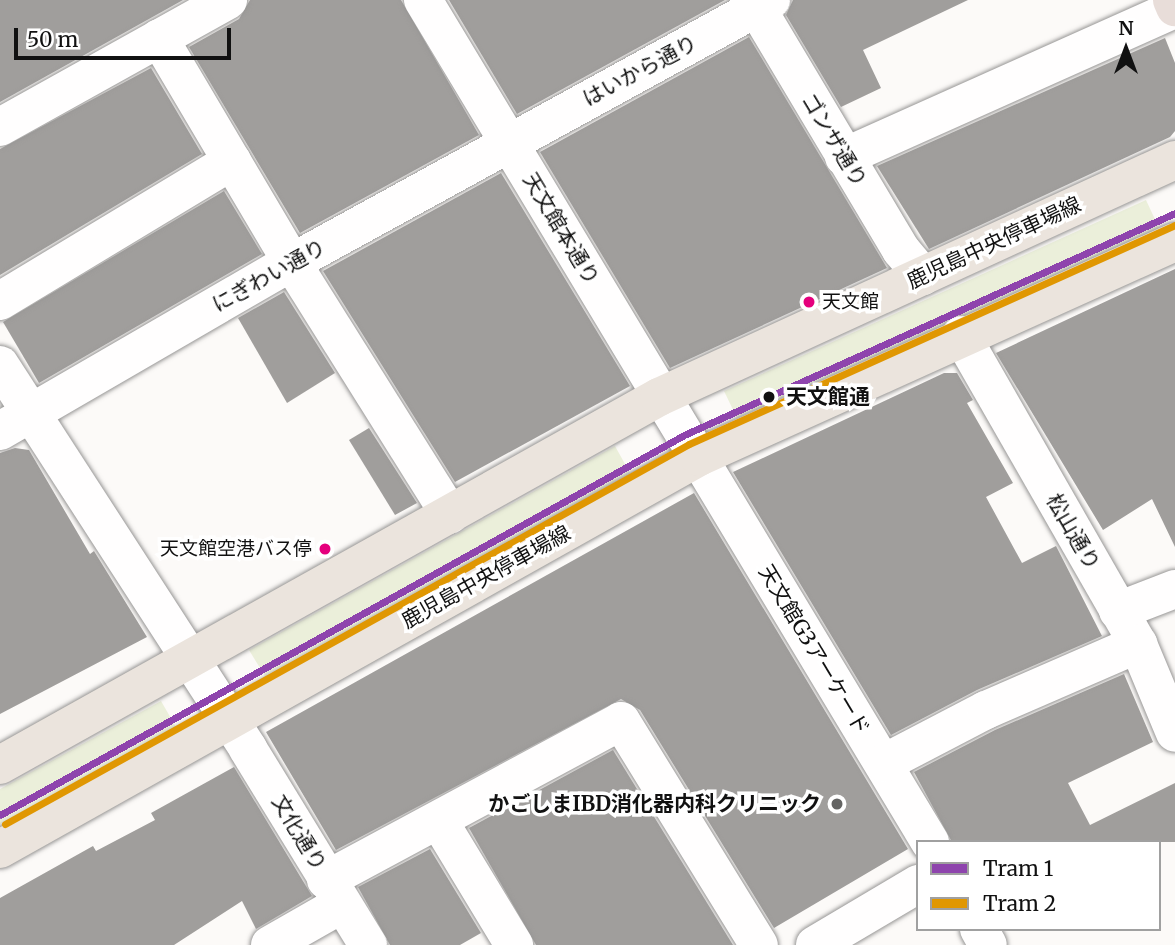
<!DOCTYPE html>
<html>
<head>
<meta charset="utf-8">
<style>
	body { margin:0 }
	#map { position:relative; width:1175px; height:945px; overflow:hidden; background:#fcfaf8; font-family:Merriweather,"Noto Sans JP",serif }
	div>[style] { position:absolute }
	.green>* { inset:0; background:#ebefda }
	.building>* { inset:0; background:#a09e9c }
	.roads { filter:drop-shadow(0 0 2px #979695) drop-shadow(0 0 2px #979695) }
	.minor>* { height:38px; margin:-19px; padding:0 19px; transform-origin:19px; border-radius:19px; background:#fffefe }
	.major>* { height:38px; margin:-19px; padding:0 19px; transform-origin:19px; border-radius:19px; background:#ebe4dd }
	.highway>* { height:38px; margin:-19px; padding:0 19px; transform-origin:19px; border-radius:19px; background:#e8ddd9 }
	.tram-1>* { height:7px; margin:-3.5px; padding:0 3.5px; transform-origin:3.5px; border-radius:3.5px; background:#8e44ad }
	.tram-2>* { height:7px; margin:-3.5px; padding:0 3.5px; transform-origin:3.5px; border-radius:3.5px; background:#e09702 }
	.dots>* { width:19px; height:19px; translate:-50% -50%; box-sizing:border-box; border:4px solid #fff; border-radius:50% }
	span { translate:-50% -50%; white-space:nowrap; text-align:center; line-height:1.15; -webkit-text-stroke:7px #fff; paint-order:stroke }
	.bus-label { font-size:19px; color:#111 }
	.left { translate:0 -50%; text-align:left }
	.right { translate:-100% -50%; text-align:right }
	.street-label { font-size:21px; color:#111 }
	.stop-label { font-size:21px; color:#111; font-weight:700 }
	.poi-label { font-size:21px; color:#111; font-weight:700 }
	.legend { position:absolute; left:916px; top:840px; width:245px; height:91px; box-sizing:border-box; background:#fff; border:2px solid #a0a0a0; margin:0; padding:9px 12px; list-style:none; font-size:21px; color:#111 }
	.legend li { display:flex; align-items:center; gap:14px; height:35px }
	.legend b { width:35px; border:2px solid #a0a0a0 }
	.north { position:absolute; left:1091px; top:14px; width:70px; height:70px; -webkit-text-stroke:5px #fff; paint-order:stroke; rotate:0deg; font-size:19px; font-weight:700; line-height:28px; text-align:center; color:#111 }
	.north::after { content:''; display:block; margin:auto; width:24px; height:32px; background:#111; clip-path:polygon(50% 0,100% 100%,50% 72%,0 100%) }
	.scale { position:absolute; left:14px; top:28px; width:217px; height:32px; box-sizing:border-box; border:4px solid #111; border-top:0; padding-left:9px; font-size:21px; line-height:24px; white-space:nowrap; color:#111; -webkit-text-stroke:5px #fff; paint-order:stroke }
</style>
</head>
<body>
<div id="map">
	<div class="green">
		<div style="clip-path:polygon(1146px 200px,1159px 228px,737px 418px,724px 391px)"></div>
		<div style="clip-path:polygon(615px 446px,630px 473px,265px 676px,249px 650px)"></div>
		<div style="clip-path:polygon(161px 701px,176px 727px,0 824px,0 789px)"></div>
	</div>
	<div class="building">
		<div style="clip-path:polygon(0 0,183px 0,0 102px)"></div>
		<div style="clip-path:polygon(250px 0,401px 0,479px 135px,300px 233px,189px 47px,239px 19px)"></div>
		<div style="clip-path:polygon(449px 0,725px 0,517px 114px)"></div>
		<div style="clip-path:polygon(793px 0,968px 0,863px 50px,881px 88px,841px 107px,786px 15px)"></div>
		<div style="clip-path:polygon(749px 37px,887px 268px,670px 368px,540px 152px)"></div>
		<div style="clip-path:polygon(1165px 38px,1175px 63px,1175px 131px,1170px 137px,929px 249px,877px 166px)"></div>
		<div style="clip-path:polygon(151px 68px,202px 154px,0 275px,0 149px)"></div>
		<div style="clip-path:polygon(501px 173px,630px 386px,455px 482px,323px 271px)"></div>
		<div style="clip-path:polygon(224px 191px,262px 254px,39px 383px,3px 322px)"></div>
		<div style="clip-path:polygon(1175px 269px,1175px 547px,1152px 499px,1103px 530px,996px 353px)"></div>
		<div style="clip-path:polygon(284px 292px,335px 373px,287px 403px,238px 318px)"></div>
		<div style="clip-path:polygon(944px 373px,957px 373px,973px 400px,967px 403px,1013px 483px,986px 497px,1022px 563px,1056px 546px,1102px 636px,977px 690px,891px 735px,733px 472px)"></div>
		<div style="clip-path:polygon(369px 428px,417px 503px,395px 515px,349px 440px)"></div>
		<div style="clip-path:polygon(15px 448px,29px 450px,90px 554px,94px 551px,147px 637px,0 714px,0 453px)"></div>
		<div style="clip-path:polygon(694px 493px,908px 849px,774px 928px,640px 710px,621px 699px,336px 850px,266px 732px)"></div>
		<div style="clip-path:polygon(1124px 674px,1153px 742px,1068px 783px,1090px 825px,1175px 783px,1175px 842px,952px 842px,914px 772px,995px 730px)"></div>
		<div style="clip-path:polygon(613px 750px,733px 945px,536px 945px,469px 828px)"></div>
		<div style="clip-path:polygon(234px 767px,312px 896px,256px 929px,242px 901px,174px 945px,0 945px,0 898px,93px 846px,96px 851px,155px 820px,151px 813px)"></div>
		<div style="clip-path:polygon(430px 849px,481px 933px,460px 945px,390px 945px,358px 887px)"></div>
	</div>
	<div class="roads">
		<div class="minor">
			<div style="left:423px;top:0;width:983px;rotate:58.95deg"></div>
			<div style="left:752px;top:0;width:291px;rotate:59.2deg"></div>
			<div style="left:901px;top:250px;width:34px;rotate:50deg"></div>
			<div style="left:159px;top:38px;width:261px;rotate:59.4deg"></div>
			<div style="left:292px;top:263px;width:297px;rotate:57.9deg"></div>
			<div style="left:0;top:127px;width:261px;rotate:-29.1deg"></div>
			<div style="left:844px;top:157px;width:363px;rotate:-24.1deg"></div>
			<div style="left:0;top:301px;width:271px;rotate:-31.1deg"></div>
			<div style="left:961px;top:335px;width:356px;rotate:60.2deg"></div>
			<div style="left:1138px;top:644px;width:96px;rotate:67.4deg"></div>
			<div style="left:0;top:365px;width:457px;rotate:57.1deg"></div>
			<div style="left:248px;top:749px;width:230px;rotate:58.5deg"></div>
			<div style="left:0;top:431px;width:323px;rotate:-30.1deg"></div>
			<div style="left:280px;top:269px;width:560px;rotate:-28.72deg"></div>
			<div style="left:1118px;top:611px;width:61px;rotate:-21.1deg"></div>
			<div style="left:884px;top:763px;width:115px;rotate:-27.5deg"></div>
			<div style="left:986px;top:710px;width:166px;rotate:-23.5deg"></div>
			<div style="left:439px;top:821px;width:145px;rotate:58.8deg"></div>
			<div style="left:326px;top:880px;width:335px;rotate:-28.3deg"></div>
			<div style="left:621px;top:721px;width:263px;rotate:58.4deg"></div>
			<div style="left:979px;top:929px;width:18px;rotate:61deg"></div>
			<div style="left:270px;top:945px;width:83px;rotate:-29.7deg"></div>
			<div style="left:815px;top:945px;width:120px;rotate:-30.6deg"></div>
		</div>
		<div class="major">
			<div style="left:0;top:765px;width:755px;rotate:-29.18deg"></div>
			<div style="left:659px;top:397px;width:568px;rotate:-24.67deg"></div>
			<div style="left:0;top:849px;width:801px;rotate:-29.28deg"></div>
			<div style="left:699px;top:457px;width:522px;rotate:-24.31deg"></div>
		</div>
		<div class="highway">
			<div style="left:1172px;top:0;width:8px;rotate:67deg"></div>
		</div>
	</div>
	<div class="tram-1">
		<div style="left:0;top:815px;width:782px;rotate:-29.05deg"></div>
		<div style="left:684px;top:435px;width:539px;rotate:-24.33deg"></div>
	</div>
	<div class="tram-2">
		<div style="left:5px;top:824px;width:782px;rotate:-29.05deg"></div>
		<div style="left:689px;top:444px;width:533px;rotate:-24.26deg"></div>
	</div>
	<div class="dots">
		<div style="left:809px;top:302px;background:#e5007d"></div>
		<div style="left:769px;top:397px;background:#111"></div>
		<div style="left:325px;top:549px;background:#e5007d"></div>
		<div style="left:837px;top:804px;background:#636362"></div>
	</div>
	<div class="bus-label">
		<span class="left" style="left:822px;top:302px">天文館</span>
		<span class="right" style="left:312px;top:549px">天文館空港バス停</span>
	</div>
	<div class="street-label">
		<span style="left:640px;top:71px;rotate:-28deg">はいから通り</span>
		<span style="left:834px;top:140px;rotate:59deg">ゴンザ通り</span>
		<span style="left:561px;top:229px;rotate:59deg">天文館本通り</span>
		<span style="left:994px;top:243px;rotate:-25deg">鹿児島中央停車場線</span>
		<span style="left:269px;top:276px;rotate:-29deg">にぎわい通り</span>
		<span style="left:1073px;top:532px;rotate:60deg">松山通り</span>
		<span style="left:486px;top:577px;rotate:-29deg">鹿児島中央停車場線</span>
		<span style="left:814px;top:650px;rotate:59deg">天文館G3アーケード</span>
		<span style="left:299px;top:833px;rotate:59deg">文化通り</span>
	</div>
	<div class="stop-label">
		<span class="left" style="left:786px;top:397px">天文館通</span>
	</div>
	<div class="poi-label">
		<span class="right" style="left:821px;top:804px">かごしまIBD消化器内科クリニック</span>
	</div>
	<ul class="legend">
	<li><b style="height:9px;background:#8e44ad"></b>Tram 1</li>
	<li><b style="height:9px;background:#e09702"></b>Tram 2</li>
	</ul>
	<div class="north">N</div>
	<div class="scale">50 m</div>
</div>
</body>
</html>
